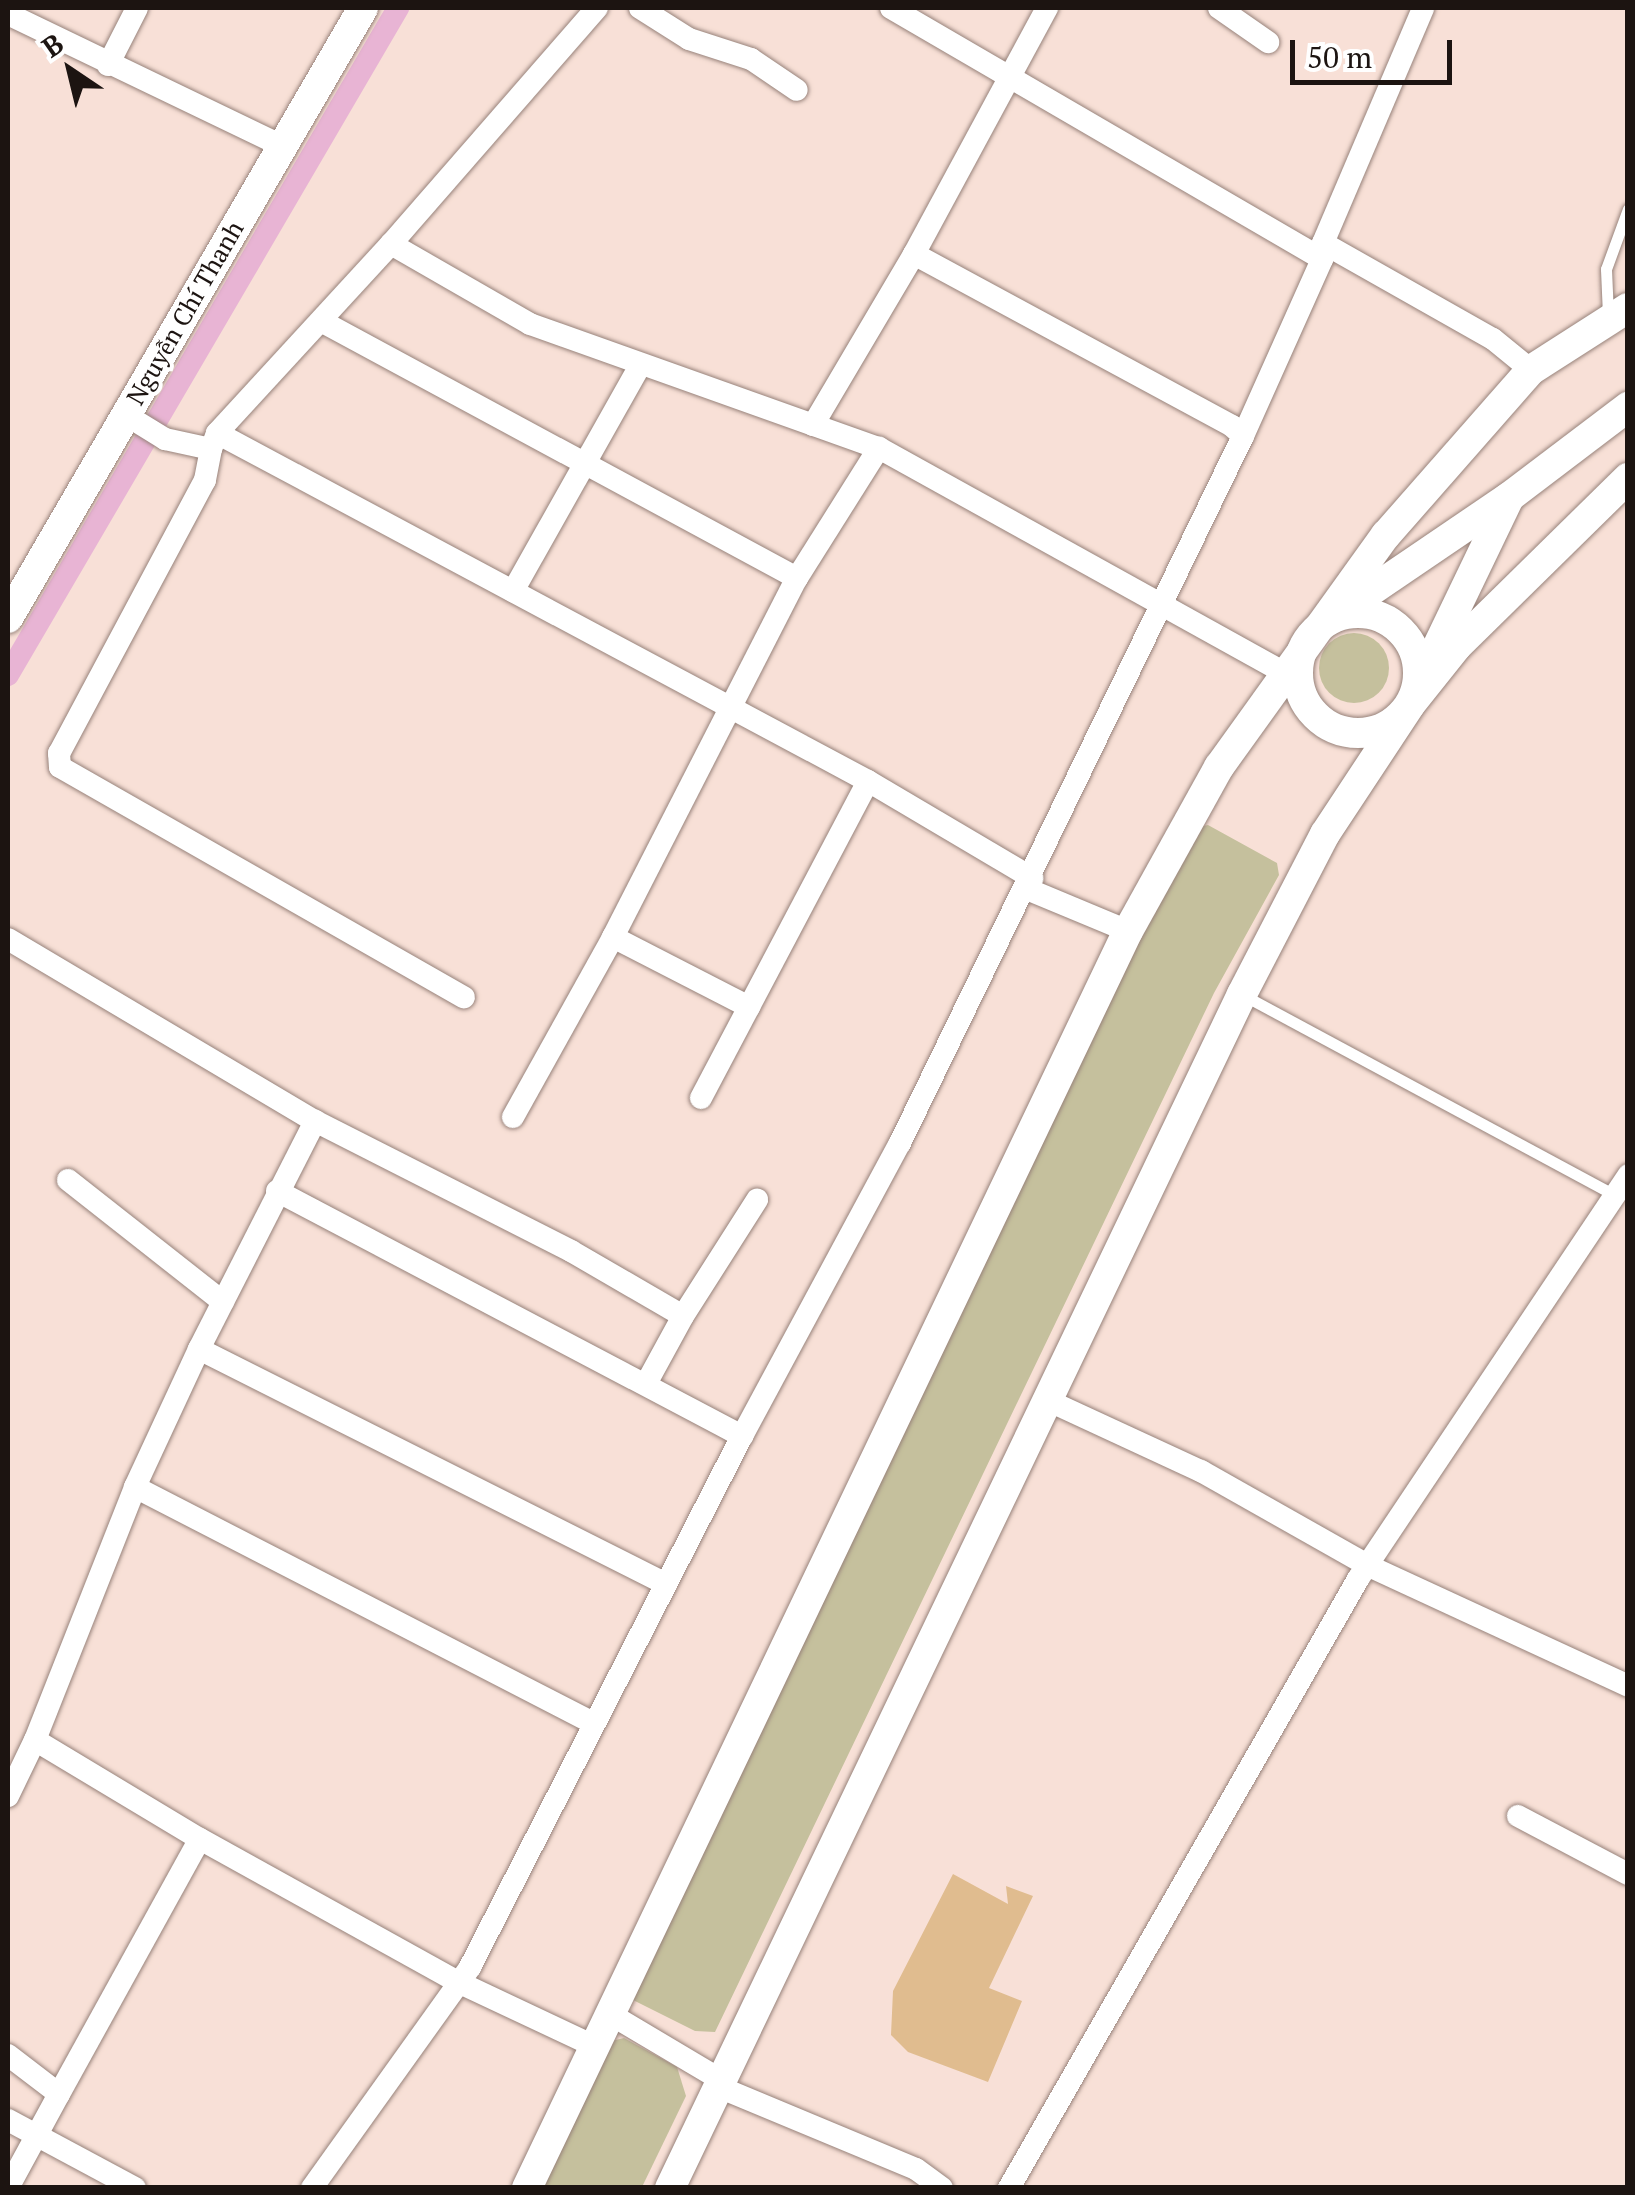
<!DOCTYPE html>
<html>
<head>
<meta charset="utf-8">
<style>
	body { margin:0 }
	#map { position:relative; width:1635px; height:2195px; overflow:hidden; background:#f8e0d7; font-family:"PT Serif",serif }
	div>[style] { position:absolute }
	.green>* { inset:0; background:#c5c09d }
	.round { border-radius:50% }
	.canal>* { height:22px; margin:-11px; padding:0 11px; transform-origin:11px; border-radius:11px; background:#e8b4d4 }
	.building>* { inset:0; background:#e0bc8f }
	.roads { filter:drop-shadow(0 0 2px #97827a) drop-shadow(0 0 2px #97827a) }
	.service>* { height:11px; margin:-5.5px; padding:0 5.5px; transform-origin:5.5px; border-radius:5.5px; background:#fff }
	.minor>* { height:22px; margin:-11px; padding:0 11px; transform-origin:11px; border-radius:11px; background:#fff }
	.tertiary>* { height:30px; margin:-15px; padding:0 15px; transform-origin:15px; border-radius:15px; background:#fff }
	.tertiary>.ring { margin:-15px; padding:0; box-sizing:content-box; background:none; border:30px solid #fff; border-radius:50% }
	span { translate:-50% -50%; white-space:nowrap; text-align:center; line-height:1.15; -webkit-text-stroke:8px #fff; paint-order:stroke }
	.street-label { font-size:25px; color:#1c1411 }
	.frame { position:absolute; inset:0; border:10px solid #1c1411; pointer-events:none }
	.north { position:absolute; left:20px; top:20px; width:100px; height:100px; -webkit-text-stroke:8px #fff; paint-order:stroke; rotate:325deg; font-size:28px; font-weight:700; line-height:40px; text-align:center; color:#1c1411 }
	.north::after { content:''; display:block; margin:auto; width:35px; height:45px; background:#1c1411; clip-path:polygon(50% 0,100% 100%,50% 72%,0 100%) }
	.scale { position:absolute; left:1290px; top:40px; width:162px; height:45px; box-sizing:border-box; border:5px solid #1c1411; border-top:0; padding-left:12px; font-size:30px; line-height:35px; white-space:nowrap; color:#1c1411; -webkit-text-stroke:8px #fff; paint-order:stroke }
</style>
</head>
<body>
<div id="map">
	<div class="green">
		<div class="round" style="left:1319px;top:633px;width:70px;height:70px"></div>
		<div style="clip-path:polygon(1208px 825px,1277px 863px,1279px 875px,1214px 993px,715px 2032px,695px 2031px,627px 1997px,1130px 946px,1198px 827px)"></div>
		<div style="clip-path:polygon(624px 2038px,677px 2067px,686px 2096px,642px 2187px,534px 2188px,603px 2043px)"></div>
	</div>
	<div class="canal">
		<div style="left:8px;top:675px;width:773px;rotate:-59.68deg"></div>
	</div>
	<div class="building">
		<div style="clip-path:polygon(953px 1874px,1008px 1904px,1006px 1886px,1033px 1896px,989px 1988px,1022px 2001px,988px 2082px,908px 2052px,891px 2035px,893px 1991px)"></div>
	</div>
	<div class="roads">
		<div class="service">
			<div style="left:1608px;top:315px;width:46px;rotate:-92.5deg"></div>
			<div style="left:1606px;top:269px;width:64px;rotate:-69.9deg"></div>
			<div style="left:1243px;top:995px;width:421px;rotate:28.3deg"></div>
		</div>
		<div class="minor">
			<div style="left:640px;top:8px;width:58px;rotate:32.3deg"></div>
			<div style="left:689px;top:39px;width:65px;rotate:17.9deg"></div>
			<div style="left:751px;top:59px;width:55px;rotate:34deg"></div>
			<div style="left:891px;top:8px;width:499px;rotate:30.2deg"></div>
			<div style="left:1219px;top:8px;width:60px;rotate:34.8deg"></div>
			<div style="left:8px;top:14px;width:304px;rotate:25.7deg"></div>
			<div style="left:108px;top:65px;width:64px;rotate:-63deg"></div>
			<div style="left:1323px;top:243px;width:195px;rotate:29.5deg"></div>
			<div style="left:1493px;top:339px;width:49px;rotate:39.2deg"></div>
			<div style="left:391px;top:244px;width:160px;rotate:29.9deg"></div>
			<div style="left:530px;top:324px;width:370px;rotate:19.6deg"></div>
			<div style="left:879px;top:448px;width:464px;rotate:29deg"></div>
			<div style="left:914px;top:254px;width:362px;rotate:28.4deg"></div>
			<div style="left:1232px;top:426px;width:15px;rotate:42deg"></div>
			<div style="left:321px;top:321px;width:541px;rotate:28.37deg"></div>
			<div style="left:126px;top:415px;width:46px;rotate:31.6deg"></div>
			<div style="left:165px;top:439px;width:47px;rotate:12.3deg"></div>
			<div style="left:211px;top:449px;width:17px;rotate:-69deg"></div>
			<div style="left:217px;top:433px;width:257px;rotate:-47.4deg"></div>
			<div style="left:391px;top:244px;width:313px;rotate:-48.9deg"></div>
			<div style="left:813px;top:425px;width:199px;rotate:-59.4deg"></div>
			<div style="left:914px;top:254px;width:280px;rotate:-61.6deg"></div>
			<div style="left:217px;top:433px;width:738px;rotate:28.13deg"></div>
			<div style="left:868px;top:781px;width:191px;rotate:30.6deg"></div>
			<div style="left:211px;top:449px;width:32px;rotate:101deg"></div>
			<div style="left:205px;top:480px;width:310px;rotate:118.1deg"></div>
			<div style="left:59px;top:753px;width:14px;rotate:86deg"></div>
			<div style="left:60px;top:767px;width:465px;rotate:29.7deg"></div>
			<div style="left:513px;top:591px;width:258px;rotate:-60.6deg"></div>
			<div style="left:1027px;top:889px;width:109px;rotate:22.6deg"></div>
			<div style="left:613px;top:937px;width:153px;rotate:27.2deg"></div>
			<div style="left:8px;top:939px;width:357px;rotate:30.7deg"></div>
			<div style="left:315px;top:1121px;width:287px;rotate:26.9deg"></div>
			<div style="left:571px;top:1251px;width:129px;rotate:30.1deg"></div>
			<div style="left:701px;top:1098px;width:358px;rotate:-62.2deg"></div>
			<div style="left:513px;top:1117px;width:206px;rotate:-60.9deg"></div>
			<div style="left:613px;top:937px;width:403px;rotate:-62.9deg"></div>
			<div style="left:797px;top:578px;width:154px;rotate:-57.8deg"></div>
			<div style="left:68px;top:1180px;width:197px;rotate:38.2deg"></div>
			<div style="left:277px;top:1191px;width:526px;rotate:27.78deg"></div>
			<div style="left:199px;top:1349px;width:523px;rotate:26.71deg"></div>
			<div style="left:647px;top:1382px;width:75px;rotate:-61.4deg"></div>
			<div style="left:683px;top:1316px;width:138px;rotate:-57.5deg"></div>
			<div style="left:1047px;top:1400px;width:170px;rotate:24.8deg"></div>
			<div style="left:1201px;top:1471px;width:195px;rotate:29.5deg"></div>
			<div style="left:1371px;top:1567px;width:283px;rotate:24.8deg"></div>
			<div style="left:135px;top:1487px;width:515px;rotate:27.26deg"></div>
			<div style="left:35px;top:1740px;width:192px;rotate:31deg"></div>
			<div style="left:200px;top:1839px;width:295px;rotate:29deg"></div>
			<div style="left:458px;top:1982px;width:150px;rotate:25.2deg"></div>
			<div style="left:8px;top:1796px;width:62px;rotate:-64.3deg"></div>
			<div style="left:35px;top:1740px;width:272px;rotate:-68.4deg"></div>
			<div style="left:135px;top:1487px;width:152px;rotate:-65.1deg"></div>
			<div style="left:199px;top:1349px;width:256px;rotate:-63deg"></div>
			<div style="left:1518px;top:1816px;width:124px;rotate:27.8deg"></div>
			<div style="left:610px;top:2014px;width:129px;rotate:30.7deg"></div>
			<div style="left:8px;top:2055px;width:64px;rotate:37.4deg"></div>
			<div style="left:59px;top:2094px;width:107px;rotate:118.5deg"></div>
			<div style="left:719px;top:2087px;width:213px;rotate:22.6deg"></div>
			<div style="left:916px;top:2169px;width:32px;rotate:36deg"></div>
			<div style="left:59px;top:2094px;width:291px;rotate:-61.1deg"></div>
			<div style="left:8px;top:2120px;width:144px;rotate:28.2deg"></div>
			<div style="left:312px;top:2188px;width:272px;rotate:-54.4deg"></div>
			<div style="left:470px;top:1967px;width:597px;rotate:-62.88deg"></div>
			<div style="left:742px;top:1436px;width:333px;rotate:-61.7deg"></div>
			<div style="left:900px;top:1143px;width:786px;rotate:-64.12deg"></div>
			<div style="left:1243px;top:436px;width:194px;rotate:-65.9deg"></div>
			<div style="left:1322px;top:259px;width:16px;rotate:-86deg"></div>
			<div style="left:1323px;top:243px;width:255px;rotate:-66.9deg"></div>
			<div style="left:1009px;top:2188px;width:702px;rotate:-60.18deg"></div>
			<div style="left:1358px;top:1579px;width:486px;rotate:-56.2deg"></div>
		</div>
		<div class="tertiary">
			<div class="ring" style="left:1298px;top:613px;width:90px;height:90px"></div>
			<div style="left:1337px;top:614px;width:207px;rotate:-34.2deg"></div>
			<div style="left:1508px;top:498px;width:151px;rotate:-37.2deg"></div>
			<div style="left:8px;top:618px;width:706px;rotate:-59.8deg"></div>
			<div style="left:1430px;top:662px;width:180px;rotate:-64.3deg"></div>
			<div style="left:527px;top:2188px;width:1393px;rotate:-64.45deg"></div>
			<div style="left:1128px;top:931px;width:188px;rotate:-61deg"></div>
			<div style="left:1219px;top:767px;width:286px;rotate:-54.3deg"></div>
			<div style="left:1386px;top:535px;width:220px;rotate:-48.7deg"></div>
			<div style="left:1531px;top:370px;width:115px;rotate:-32.6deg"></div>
			<div style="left:670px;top:2188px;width:1324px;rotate:-64.4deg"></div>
			<div style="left:1242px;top:994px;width:180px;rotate:-62.6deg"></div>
			<div style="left:1325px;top:834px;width:154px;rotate:-56.6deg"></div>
			<div style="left:1410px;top:705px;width:75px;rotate:-51.5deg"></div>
			<div style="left:1457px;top:646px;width:240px;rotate:-44.5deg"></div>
		</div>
	</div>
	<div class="street-label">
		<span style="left:185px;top:313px;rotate:-60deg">Nguyễn Chí Thanh</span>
	</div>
	<div class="frame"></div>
	<div class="north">B</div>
	<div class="scale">50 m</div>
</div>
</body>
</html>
